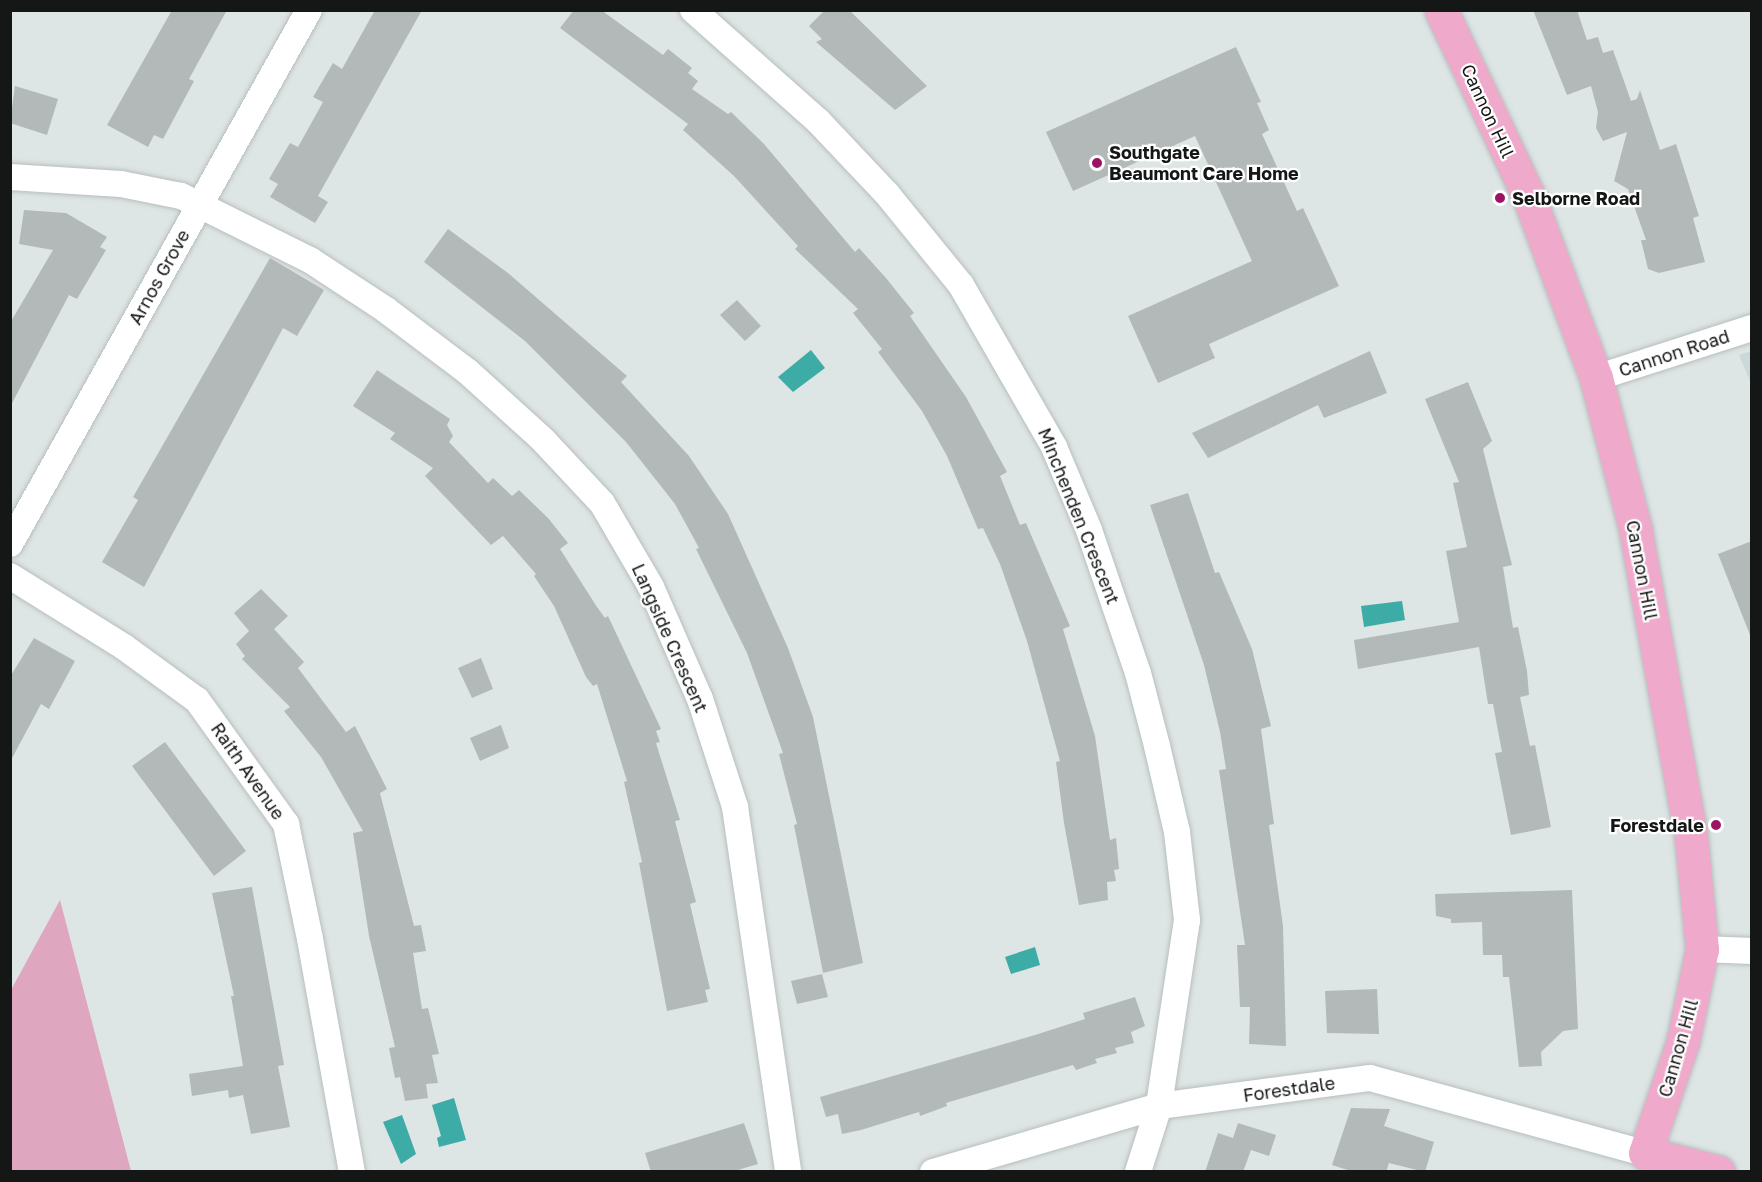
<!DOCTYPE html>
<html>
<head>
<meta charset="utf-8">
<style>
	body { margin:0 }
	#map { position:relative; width:1762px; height:1182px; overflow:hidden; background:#dee5e5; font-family:"Golos Text",sans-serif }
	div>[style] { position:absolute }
	.built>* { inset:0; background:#c9d9d8 }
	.green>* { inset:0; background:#dfa7bf }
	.water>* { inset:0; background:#3daba6 }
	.building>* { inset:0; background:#b3b9b9 }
	.roads { filter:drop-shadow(0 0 2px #b8bebe) drop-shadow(0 0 2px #b8bebe) }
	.street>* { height:26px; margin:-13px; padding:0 13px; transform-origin:13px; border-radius:13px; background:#fff }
	.primary>* { height:33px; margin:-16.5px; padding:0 16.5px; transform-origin:16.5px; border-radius:16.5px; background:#efaacb }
	.dots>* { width:16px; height:16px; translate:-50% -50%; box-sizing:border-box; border:3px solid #fff; border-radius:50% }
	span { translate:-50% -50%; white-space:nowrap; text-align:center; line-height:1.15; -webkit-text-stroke:4.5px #fff; paint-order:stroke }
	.street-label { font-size:18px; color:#151717 }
	.poi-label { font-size:18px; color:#151717; font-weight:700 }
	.left { translate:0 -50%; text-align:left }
	.right { translate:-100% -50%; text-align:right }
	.frame { position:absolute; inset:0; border:12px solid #151717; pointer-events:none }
</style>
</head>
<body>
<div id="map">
	<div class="built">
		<div style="clip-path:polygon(1751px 351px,1752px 351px,1751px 383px,1739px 355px)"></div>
	</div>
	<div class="green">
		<div style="clip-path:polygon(60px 900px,131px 1171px,11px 1171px,11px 990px)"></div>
	</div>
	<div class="water">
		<div style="clip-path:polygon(811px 350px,825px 368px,793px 392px,778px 377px)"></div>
		<div style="clip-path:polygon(1402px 601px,1405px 620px,1364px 627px,1361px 606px)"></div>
		<div style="clip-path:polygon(1035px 947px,1040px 965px,1011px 974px,1005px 957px)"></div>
		<div style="clip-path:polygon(454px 1098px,466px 1140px,439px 1147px,437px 1138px,441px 1136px,432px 1105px)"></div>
		<div style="clip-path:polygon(402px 1115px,416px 1154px,401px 1164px,383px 1122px)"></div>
	</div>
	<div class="building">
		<div style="clip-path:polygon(172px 10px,227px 10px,189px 79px,194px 81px,163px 139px,154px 135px,148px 147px,107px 125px)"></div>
		<div style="clip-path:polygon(375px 10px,422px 10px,318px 196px,328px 202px,315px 223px,270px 197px,278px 184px,269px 179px,290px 143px,298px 147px,323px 102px,313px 97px,333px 63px,342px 69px)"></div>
		<div style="clip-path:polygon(574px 10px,601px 10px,663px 55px,668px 49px,692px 68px,688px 73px,698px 81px,692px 89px,728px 114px,731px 112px,764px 144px,855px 252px,859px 248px,886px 278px,914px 313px,910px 316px,966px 397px,1007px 472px,1000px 476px,1020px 525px,1026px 523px,1070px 626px,1063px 629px,1095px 736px,1110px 840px,1116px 838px,1119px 869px,1114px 870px,1116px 881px,1107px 882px,1108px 900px,1079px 905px,1064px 823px,1056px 762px,1060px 761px,1027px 641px,1000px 564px,983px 528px,978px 529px,947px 456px,922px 411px,878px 352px,882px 349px,853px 313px,858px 309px,795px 249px,798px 246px,734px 176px,683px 130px,688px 124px,560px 28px)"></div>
		<div style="clip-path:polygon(825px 10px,849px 10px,927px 86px,895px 110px,816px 42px,822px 39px,809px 26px)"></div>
		<div style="clip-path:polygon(1533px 10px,1577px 10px,1587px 40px,1598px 37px,1603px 53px,1613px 50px,1631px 101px,1637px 99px,1640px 90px,1660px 150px,1676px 144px,1699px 216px,1693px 218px,1705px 262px,1659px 273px,1648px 269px,1641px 240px,1646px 240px,1628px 189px,1614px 181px,1627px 132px,1603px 141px,1596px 128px,1598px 112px,1591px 86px,1567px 95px)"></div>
		<div style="clip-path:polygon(1236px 47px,1261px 102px,1257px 103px,1269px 130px,1262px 134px,1297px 211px,1303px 208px,1339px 286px,1209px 344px,1215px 358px,1158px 383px,1128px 316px,1252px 261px,1195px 136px,1073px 191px,1046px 132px)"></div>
		<div style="clip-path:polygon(15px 86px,58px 99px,47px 135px,10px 123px)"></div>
		<div style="clip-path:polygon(24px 210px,66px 213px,107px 237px,100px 247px,106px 250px,77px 299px,69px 295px,10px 407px,10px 323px,53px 250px,19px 244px)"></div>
		<div style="clip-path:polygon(448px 229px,508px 273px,627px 376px,621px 382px,689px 456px,728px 514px,788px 648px,813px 717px,863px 963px,823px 973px,794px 825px,797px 824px,779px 754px,783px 753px,747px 653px,696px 549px,699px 548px,675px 504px,626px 442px,525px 341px,424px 262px)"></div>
		<div style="clip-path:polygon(270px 258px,324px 290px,297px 336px,283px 328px,144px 587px,102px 562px,138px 500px,133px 497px)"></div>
		<div style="clip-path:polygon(737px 300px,761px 326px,745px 341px,720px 315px)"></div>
		<div style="clip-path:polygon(1370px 351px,1387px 393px,1324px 418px,1318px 405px,1208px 458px,1192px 433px)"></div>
		<div style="clip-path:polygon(377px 370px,450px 419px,447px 425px,453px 436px,449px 442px,488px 483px,493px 478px,512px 496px,519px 490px,548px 518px,568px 543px,560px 549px,597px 607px,605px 618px,608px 616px,661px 729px,656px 731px,660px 742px,656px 743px,680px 820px,675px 821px,696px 902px,690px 904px,710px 989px,705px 990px,708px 1002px,667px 1011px,639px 863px,642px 862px,624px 782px,627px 781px,597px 684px,593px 686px,586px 677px,554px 606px,534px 576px,536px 574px,503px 536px,491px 545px,425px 476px,433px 468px,390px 439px,395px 433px,353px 406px)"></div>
		<div style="clip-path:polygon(1468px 382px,1492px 441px,1483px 449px,1512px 565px,1503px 567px,1513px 628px,1518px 627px,1527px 671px,1529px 695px,1520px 697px,1530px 746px,1535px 745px,1551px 827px,1511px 835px,1495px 753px,1502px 752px,1493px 704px,1488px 704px,1479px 647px,1358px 669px,1354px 640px,1459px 622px,1446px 551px,1467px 547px,1453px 483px,1459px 482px,1425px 399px)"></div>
		<div style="clip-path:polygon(1188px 493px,1215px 573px,1219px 572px,1252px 649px,1271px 726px,1261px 729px,1274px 824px,1269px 825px,1283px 926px,1286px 1046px,1249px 1044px,1250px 1007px,1240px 1007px,1237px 945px,1245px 945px,1219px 770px,1226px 769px,1220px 732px,1204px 665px,1150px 505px)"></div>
		<div style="clip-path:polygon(1752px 541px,1752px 634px,1750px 635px,1718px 554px)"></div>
		<div style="clip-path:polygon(261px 589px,288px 616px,274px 629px,304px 662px,298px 668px,346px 732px,355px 726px,387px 789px,380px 793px,414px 926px,421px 925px,426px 951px,413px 953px,422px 1009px,428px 1008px,439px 1054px,432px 1055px,438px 1083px,426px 1084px,428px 1098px,405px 1101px,400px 1077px,395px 1078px,389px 1048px,395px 1047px,369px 936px,353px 833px,363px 831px,321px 757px,284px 711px,290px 707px,242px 659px,245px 656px,236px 644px,249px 631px,234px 613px)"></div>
		<div style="clip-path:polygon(34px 638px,75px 661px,49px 709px,41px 704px,10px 762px,10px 677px)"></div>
		<div style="clip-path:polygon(481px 658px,493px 689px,472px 698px,458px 668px)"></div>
		<div style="clip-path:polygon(501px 725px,509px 748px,480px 761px,470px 738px)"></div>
		<div style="clip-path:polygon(165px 742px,246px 851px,214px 876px,132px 766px)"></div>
		<div style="clip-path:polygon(252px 887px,284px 1065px,278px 1066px,290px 1127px,251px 1134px,243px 1095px,229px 1098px,228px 1090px,192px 1096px,189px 1074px,243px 1066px,231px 996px,234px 996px,212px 893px)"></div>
		<div style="clip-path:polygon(1572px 890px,1578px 1029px,1563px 1031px,1541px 1052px,1542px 1066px,1519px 1067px,1509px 977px,1503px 977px,1502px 955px,1483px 955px,1482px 922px,1451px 923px,1451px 919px,1436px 916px,1435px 894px)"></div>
		<div style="clip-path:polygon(822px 974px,828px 997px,797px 1004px,791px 981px)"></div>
		<div style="clip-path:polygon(1377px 989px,1379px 1034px,1327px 1033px,1325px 991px)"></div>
		<div style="clip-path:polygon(1135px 997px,1145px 1026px,1131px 1032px,1134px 1043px,1115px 1048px,1117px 1053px,1095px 1059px,1097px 1063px,1076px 1070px,1073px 1065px,946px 1103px,947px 1106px,920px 1116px,919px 1112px,861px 1130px,842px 1134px,838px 1114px,826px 1117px,820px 1097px,1035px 1035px,1085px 1019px,1083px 1013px)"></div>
		<div style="clip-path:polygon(1351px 1108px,1390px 1109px,1384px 1126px,1434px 1142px,1425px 1172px,1389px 1163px,1386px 1172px,1354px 1172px,1332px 1165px)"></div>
		<div style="clip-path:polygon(744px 1123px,758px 1164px,731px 1172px,651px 1172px,645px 1153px)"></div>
		<div style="clip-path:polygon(1238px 1123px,1276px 1135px,1269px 1156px,1251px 1150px,1243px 1172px,1205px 1172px,1218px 1133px,1233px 1138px)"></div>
	</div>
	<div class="roads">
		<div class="street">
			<div style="left:693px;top:10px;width:167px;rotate:41.6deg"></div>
			<div style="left:818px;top:121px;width:100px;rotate:46.6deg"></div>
			<div style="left:887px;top:194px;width:117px;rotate:50.9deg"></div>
			<div style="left:961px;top:285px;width:187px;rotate:60.1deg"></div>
			<div style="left:1054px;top:447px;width:90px;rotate:67.1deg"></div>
			<div style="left:1089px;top:530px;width:151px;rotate:71.1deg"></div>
			<div style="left:1138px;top:673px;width:75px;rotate:75.4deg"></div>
			<div style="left:1157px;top:746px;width:88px;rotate:76.9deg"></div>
			<div style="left:1177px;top:832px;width:89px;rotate:83.5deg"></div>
			<div style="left:1187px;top:920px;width:188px;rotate:98.6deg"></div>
			<div style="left:1159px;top:1106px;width:69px;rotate:107.7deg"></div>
			<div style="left:10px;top:177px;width:111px;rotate:3.6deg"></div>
			<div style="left:121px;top:184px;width:61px;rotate:11.3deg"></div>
			<div style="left:181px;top:196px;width:144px;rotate:26.4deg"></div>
			<div style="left:310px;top:260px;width:91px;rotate:33.3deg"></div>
			<div style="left:386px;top:310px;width:101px;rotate:37deg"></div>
			<div style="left:467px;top:371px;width:103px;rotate:42.2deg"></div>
			<div style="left:543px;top:440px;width:86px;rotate:46.9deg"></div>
			<div style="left:602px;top:503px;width:97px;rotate:59.7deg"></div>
			<div style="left:651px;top:587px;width:122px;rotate:66.4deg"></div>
			<div style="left:700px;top:699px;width:114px;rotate:72deg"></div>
			<div style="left:735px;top:807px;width:369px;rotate:81.7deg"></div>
			<div style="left:1596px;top:378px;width:164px;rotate:-17.8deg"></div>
			<div style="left:10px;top:544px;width:612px;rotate:-60.75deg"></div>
			<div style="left:10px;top:576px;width:134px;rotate:31.9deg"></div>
			<div style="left:124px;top:647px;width:90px;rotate:36deg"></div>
			<div style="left:197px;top:700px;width:153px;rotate:54.3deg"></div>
			<div style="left:286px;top:824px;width:117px;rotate:78.2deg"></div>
			<div style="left:310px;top:939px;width:237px;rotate:79.8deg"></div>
			<div style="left:1702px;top:949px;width:50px;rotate:2.3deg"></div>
			<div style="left:933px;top:1172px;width:235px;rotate:-16.3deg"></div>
			<div style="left:1159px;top:1106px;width:213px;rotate:-7.6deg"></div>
			<div style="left:1370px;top:1078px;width:285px;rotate:15.3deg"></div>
		</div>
		<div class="primary">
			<div style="left:1441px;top:10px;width:207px;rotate:64.8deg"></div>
			<div style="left:1529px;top:197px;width:193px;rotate:69.7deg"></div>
			<div style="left:1596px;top:378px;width:155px;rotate:75.4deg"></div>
			<div style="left:1635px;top:528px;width:314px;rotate:79.7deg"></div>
			<div style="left:1691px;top:837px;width:113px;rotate:84.4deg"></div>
			<div style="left:1702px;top:949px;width:94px;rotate:101.7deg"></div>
			<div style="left:1683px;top:1041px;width:118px;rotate:108.7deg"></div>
			<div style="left:1645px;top:1153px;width:76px;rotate:14.4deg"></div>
		</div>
	</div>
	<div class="dots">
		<div style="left:1097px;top:163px;background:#9c1364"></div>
		<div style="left:1500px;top:198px;background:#9c1364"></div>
		<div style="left:1716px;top:825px;background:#9c1364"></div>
	</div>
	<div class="street-label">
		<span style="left:1488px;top:111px;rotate:65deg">Cannon Hill</span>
		<span style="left:159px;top:277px;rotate:-61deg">Arnos Grove</span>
		<span style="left:1674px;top:353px;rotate:-18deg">Cannon Road</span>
		<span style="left:1079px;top:516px;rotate:68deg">Minchenden Crescent</span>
		<span style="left:1642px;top:570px;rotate:79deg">Cannon Hill</span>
		<span style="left:670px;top:638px;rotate:66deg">Langside Crescent</span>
		<span style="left:248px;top:771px;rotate:55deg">Raith Avenue</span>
		<span style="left:1678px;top:1048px;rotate:-74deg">Cannon Hill</span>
		<span style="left:1289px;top:1089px;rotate:-8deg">Forestdale</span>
	</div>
	<div class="poi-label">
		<span class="left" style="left:1109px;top:163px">Southgate<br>Beaumont Care Home</span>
		<span class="left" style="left:1512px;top:198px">Selborne Road</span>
		<span class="right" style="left:1704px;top:825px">Forestdale</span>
	</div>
	<div class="frame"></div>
</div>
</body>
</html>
